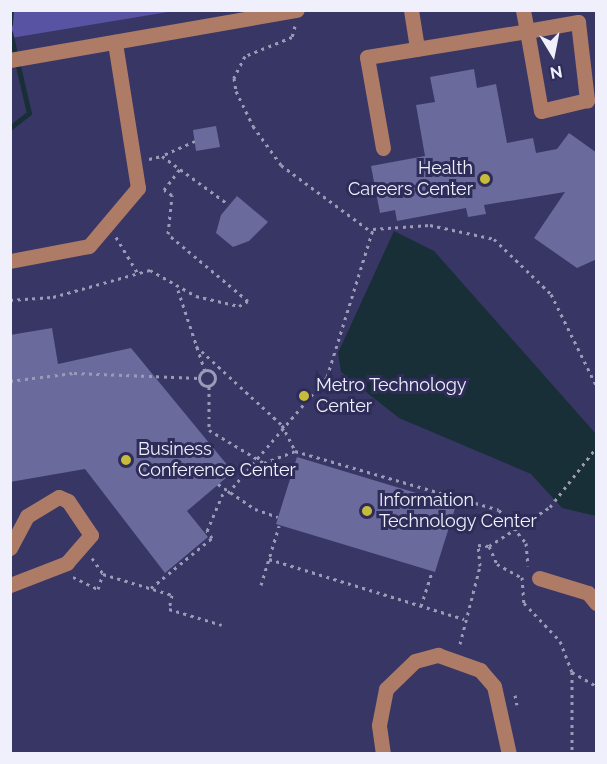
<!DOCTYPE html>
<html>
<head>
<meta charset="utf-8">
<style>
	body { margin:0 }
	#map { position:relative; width:607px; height:764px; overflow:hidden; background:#383664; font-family:Raleway,sans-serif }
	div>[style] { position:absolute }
	.green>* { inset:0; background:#5953a4 }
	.water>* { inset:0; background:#192f37 }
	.stream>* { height:5px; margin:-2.5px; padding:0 2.5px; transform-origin:2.5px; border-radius:2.5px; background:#192f37 }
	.building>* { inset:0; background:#6b6a9d }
	.path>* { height:3px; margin-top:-1.5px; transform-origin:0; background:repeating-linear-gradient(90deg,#9c9bb7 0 3px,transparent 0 7.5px) }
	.path>.ring { margin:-1.5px; padding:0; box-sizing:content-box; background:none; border:3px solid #9c9bb7; border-radius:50% }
	.minor>* { height:15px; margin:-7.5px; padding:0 7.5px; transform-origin:7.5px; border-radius:7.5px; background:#ad7b66 }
	.dots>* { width:16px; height:16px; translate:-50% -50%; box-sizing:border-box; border:3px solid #2e2c58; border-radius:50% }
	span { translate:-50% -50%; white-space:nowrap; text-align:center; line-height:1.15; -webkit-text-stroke:6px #2e2c58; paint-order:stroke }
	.poi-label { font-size:18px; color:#eff0fc }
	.right { translate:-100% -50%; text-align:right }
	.left { translate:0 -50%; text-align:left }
	.frame { position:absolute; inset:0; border:12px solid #eff0fc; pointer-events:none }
	.north { position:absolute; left:523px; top:24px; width:60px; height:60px; -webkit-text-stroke:4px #2e2c58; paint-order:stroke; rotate:170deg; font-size:16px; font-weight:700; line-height:24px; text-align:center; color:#eff0fc }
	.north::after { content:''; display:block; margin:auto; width:21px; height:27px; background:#eff0fc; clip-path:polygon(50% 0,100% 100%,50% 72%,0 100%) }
</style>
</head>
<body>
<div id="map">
	<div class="green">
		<div style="clip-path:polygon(11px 10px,174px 10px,174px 11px,11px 38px)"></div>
	</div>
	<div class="water">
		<div style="clip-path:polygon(394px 231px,434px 251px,596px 434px,596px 516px,562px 508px,531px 474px,399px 418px,341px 372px,338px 353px)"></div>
	</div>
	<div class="stream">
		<div style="left:10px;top:24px;width:14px;rotate:-86deg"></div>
		<div style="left:10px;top:32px;width:83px;rotate:76.8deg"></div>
		<div style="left:29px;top:113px;width:24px;rotate:142deg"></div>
	</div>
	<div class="building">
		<div style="clip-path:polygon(474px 69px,477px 88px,496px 84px,507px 143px,533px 138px,536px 153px,557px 149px,569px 133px,597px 153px,597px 259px,577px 268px,534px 238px,565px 192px,484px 205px,486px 214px,468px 217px,466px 208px,397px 221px,395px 210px,380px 213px,371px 166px,425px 156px,416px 105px,435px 102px,430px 77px)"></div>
		<div style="clip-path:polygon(216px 126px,220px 147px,196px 151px,193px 130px)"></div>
		<div style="clip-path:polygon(237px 196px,268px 222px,249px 241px,233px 247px,216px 233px,221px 215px)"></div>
		<div style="clip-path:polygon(52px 328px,58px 364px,131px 348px,233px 472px,187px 511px,208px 537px,165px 573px,85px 469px,10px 482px,10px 335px)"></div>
		<div style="clip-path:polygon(297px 457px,456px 505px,435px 572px,276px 524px)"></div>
	</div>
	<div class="path">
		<div style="left:295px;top:26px;width:11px;rotate:105deg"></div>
		<div style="left:292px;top:37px;width:51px;rotate:158deg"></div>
		<div style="left:245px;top:56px;width:25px;rotate:117deg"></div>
		<div style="left:234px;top:78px;width:13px;rotate:81deg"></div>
		<div style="left:236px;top:91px;width:39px;rotate:64deg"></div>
		<div style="left:253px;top:126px;width:48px;rotate:54.3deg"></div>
		<div style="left:281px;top:165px;width:114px;rotate:36.5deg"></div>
		<div style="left:195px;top:141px;width:36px;rotate:156deg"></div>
		<div style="left:162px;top:156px;width:82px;rotate:36deg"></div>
		<div style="left:149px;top:159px;width:13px;rotate:-13deg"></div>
		<div style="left:116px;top:237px;width:41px;rotate:59deg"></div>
		<div style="left:178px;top:290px;width:85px;rotate:71.6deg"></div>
		<div style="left:10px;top:300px;width:43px;rotate:-4deg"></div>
		<div style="left:53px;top:297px;width:101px;rotate:-15.6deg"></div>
		<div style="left:150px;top:270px;width:53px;rotate:29.5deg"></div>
		<div style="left:196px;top:296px;width:44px;rotate:13.1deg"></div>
		<div style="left:239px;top:306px;width:10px;rotate:-29deg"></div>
		<div style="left:248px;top:301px;width:104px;rotate:-140.1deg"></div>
		<div style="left:168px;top:234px;width:39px;rotate:-84deg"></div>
		<div style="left:172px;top:195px;width:9px;rotate:-148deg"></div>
		<div style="left:164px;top:190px;width:26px;rotate:-53deg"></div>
		<div style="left:196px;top:346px;width:117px;rotate:42.6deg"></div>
		<div style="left:282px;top:425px;width:29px;rotate:63deg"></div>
		<div style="left:10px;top:354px;width:1px"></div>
		<div class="ring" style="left:199px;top:370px;width:13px;height:13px"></div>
		<div style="left:10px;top:381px;width:64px;rotate:-7.1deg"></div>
		<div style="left:74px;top:373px;width:125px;rotate:2.3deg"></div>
		<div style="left:209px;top:386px;width:44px;rotate:90deg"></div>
		<div style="left:209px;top:430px;width:64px;rotate:31deg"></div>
		<div style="left:264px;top:463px;width:33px;rotate:-21deg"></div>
		<div style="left:295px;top:451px;width:212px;rotate:16.1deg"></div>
		<div style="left:499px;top:510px;width:43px;rotate:50.7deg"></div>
		<div style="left:526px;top:543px;width:23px;rotate:85deg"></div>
		<div style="left:218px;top:484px;width:45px;rotate:34deg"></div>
		<div style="left:255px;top:509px;width:24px;rotate:19deg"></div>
		<div style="left:228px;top:493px;width:153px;rotate:-49.5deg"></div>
		<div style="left:327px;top:377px;width:155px;rotate:-72.7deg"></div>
		<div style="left:373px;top:229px;width:57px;rotate:-4deg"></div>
		<div style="left:430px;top:225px;width:66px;rotate:12.3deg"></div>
		<div style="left:494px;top:239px;width:79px;rotate:44deg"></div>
		<div style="left:551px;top:294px;width:102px;rotate:63.7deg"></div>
		<div style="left:489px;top:546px;width:20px;rotate:66deg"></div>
		<div style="left:497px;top:564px;width:29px;rotate:29deg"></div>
		<div style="left:92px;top:558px;width:19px;rotate:55deg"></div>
		<div style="left:103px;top:574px;width:72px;rotate:16.9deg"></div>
		<div style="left:172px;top:595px;width:14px;rotate:102deg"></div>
		<div style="left:169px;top:609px;width:55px;rotate:16.8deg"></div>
		<div style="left:269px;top:559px;width:204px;rotate:17.1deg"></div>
		<div style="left:73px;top:577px;width:28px;rotate:26deg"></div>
		<div style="left:98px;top:589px;width:16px;rotate:-72deg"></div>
		<div style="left:522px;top:577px;width:26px;rotate:86deg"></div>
		<div style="left:524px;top:603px;width:52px;rotate:46.5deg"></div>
		<div style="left:560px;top:641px;width:33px;rotate:69deg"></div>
		<div style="left:572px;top:672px;width:82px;rotate:90deg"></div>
		<div style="left:261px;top:585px;width:62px;rotate:-73deg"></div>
		<div style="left:151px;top:588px;width:79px;rotate:-39.3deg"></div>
		<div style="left:212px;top:538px;width:9px;rotate:-126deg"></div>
		<div style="left:207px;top:531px;width:43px;rotate:-67deg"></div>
		<div style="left:421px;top:606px;width:36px;rotate:-72deg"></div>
		<div style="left:460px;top:644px;width:81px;rotate:-75.6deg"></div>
		<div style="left:480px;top:566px;width:21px;rotate:-95deg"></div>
		<div style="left:478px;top:545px;width:11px;rotate:5deg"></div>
		<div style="left:489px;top:546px;width:72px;rotate:-32.6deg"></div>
		<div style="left:550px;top:507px;width:75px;rotate:-52.1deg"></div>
		<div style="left:572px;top:672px;width:28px;rotate:30deg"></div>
		<div style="left:515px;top:695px;width:10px;rotate:79deg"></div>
	</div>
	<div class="minor">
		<div style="left:411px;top:10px;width:39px;rotate:81deg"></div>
		<div style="left:10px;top:60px;width:291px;rotate:-9.9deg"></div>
		<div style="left:383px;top:148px;width:92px;rotate:-100deg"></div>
		<div style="left:367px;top:57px;width:162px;rotate:-9.2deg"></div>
		<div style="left:527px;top:31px;width:52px;rotate:-10deg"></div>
		<div style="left:578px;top:22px;width:79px;rotate:83.4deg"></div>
		<div style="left:587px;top:100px;width:47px;rotate:166.6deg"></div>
		<div style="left:541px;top:111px;width:81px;rotate:-99.9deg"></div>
		<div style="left:527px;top:31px;width:21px;rotate:-101deg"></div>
		<div style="left:10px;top:261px;width:80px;rotate:-10.8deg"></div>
		<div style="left:89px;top:246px;width:76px;rotate:-49.8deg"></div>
		<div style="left:138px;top:188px;width:148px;rotate:-99deg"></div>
		<div style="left:10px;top:548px;width:36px;rotate:-62deg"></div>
		<div style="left:27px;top:516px;width:37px;rotate:-31deg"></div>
		<div style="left:59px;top:497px;width:10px;rotate:24deg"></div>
		<div style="left:68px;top:501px;width:41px;rotate:55.9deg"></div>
		<div style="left:91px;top:535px;width:37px;rotate:131deg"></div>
		<div style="left:67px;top:563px;width:61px;rotate:158.9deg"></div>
		<div style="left:539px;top:578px;width:51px;rotate:17deg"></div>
		<div style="left:588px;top:593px;width:13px;rotate:51deg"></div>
		<div style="left:383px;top:754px;width:29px;rotate:-98deg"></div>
		<div style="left:379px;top:725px;width:37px;rotate:-79deg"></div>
		<div style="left:386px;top:689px;width:40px;rotate:-44deg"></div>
		<div style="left:415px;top:661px;width:24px;rotate:-15deg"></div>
		<div style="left:438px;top:655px;width:45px;rotate:19.7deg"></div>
		<div style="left:480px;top:670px;width:21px;rotate:49deg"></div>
		<div style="left:494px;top:686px;width:70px;rotate:77.6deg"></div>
	</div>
	<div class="dots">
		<div style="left:485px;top:179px;background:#c7bb3b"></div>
		<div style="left:304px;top:396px;background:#c7bb3b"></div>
		<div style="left:126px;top:460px;background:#c7bb3b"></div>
		<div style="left:367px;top:511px;background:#c7bb3b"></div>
	</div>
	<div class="poi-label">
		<span class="right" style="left:473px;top:179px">Health<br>Careers Center</span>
		<span class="left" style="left:316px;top:396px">Metro Technology<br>Center</span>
		<span class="left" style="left:138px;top:460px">Business<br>Conference Center</span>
		<span class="left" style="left:379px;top:511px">Information<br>Technology Center</span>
	</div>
	<div class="frame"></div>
	<div class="north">N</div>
</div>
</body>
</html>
